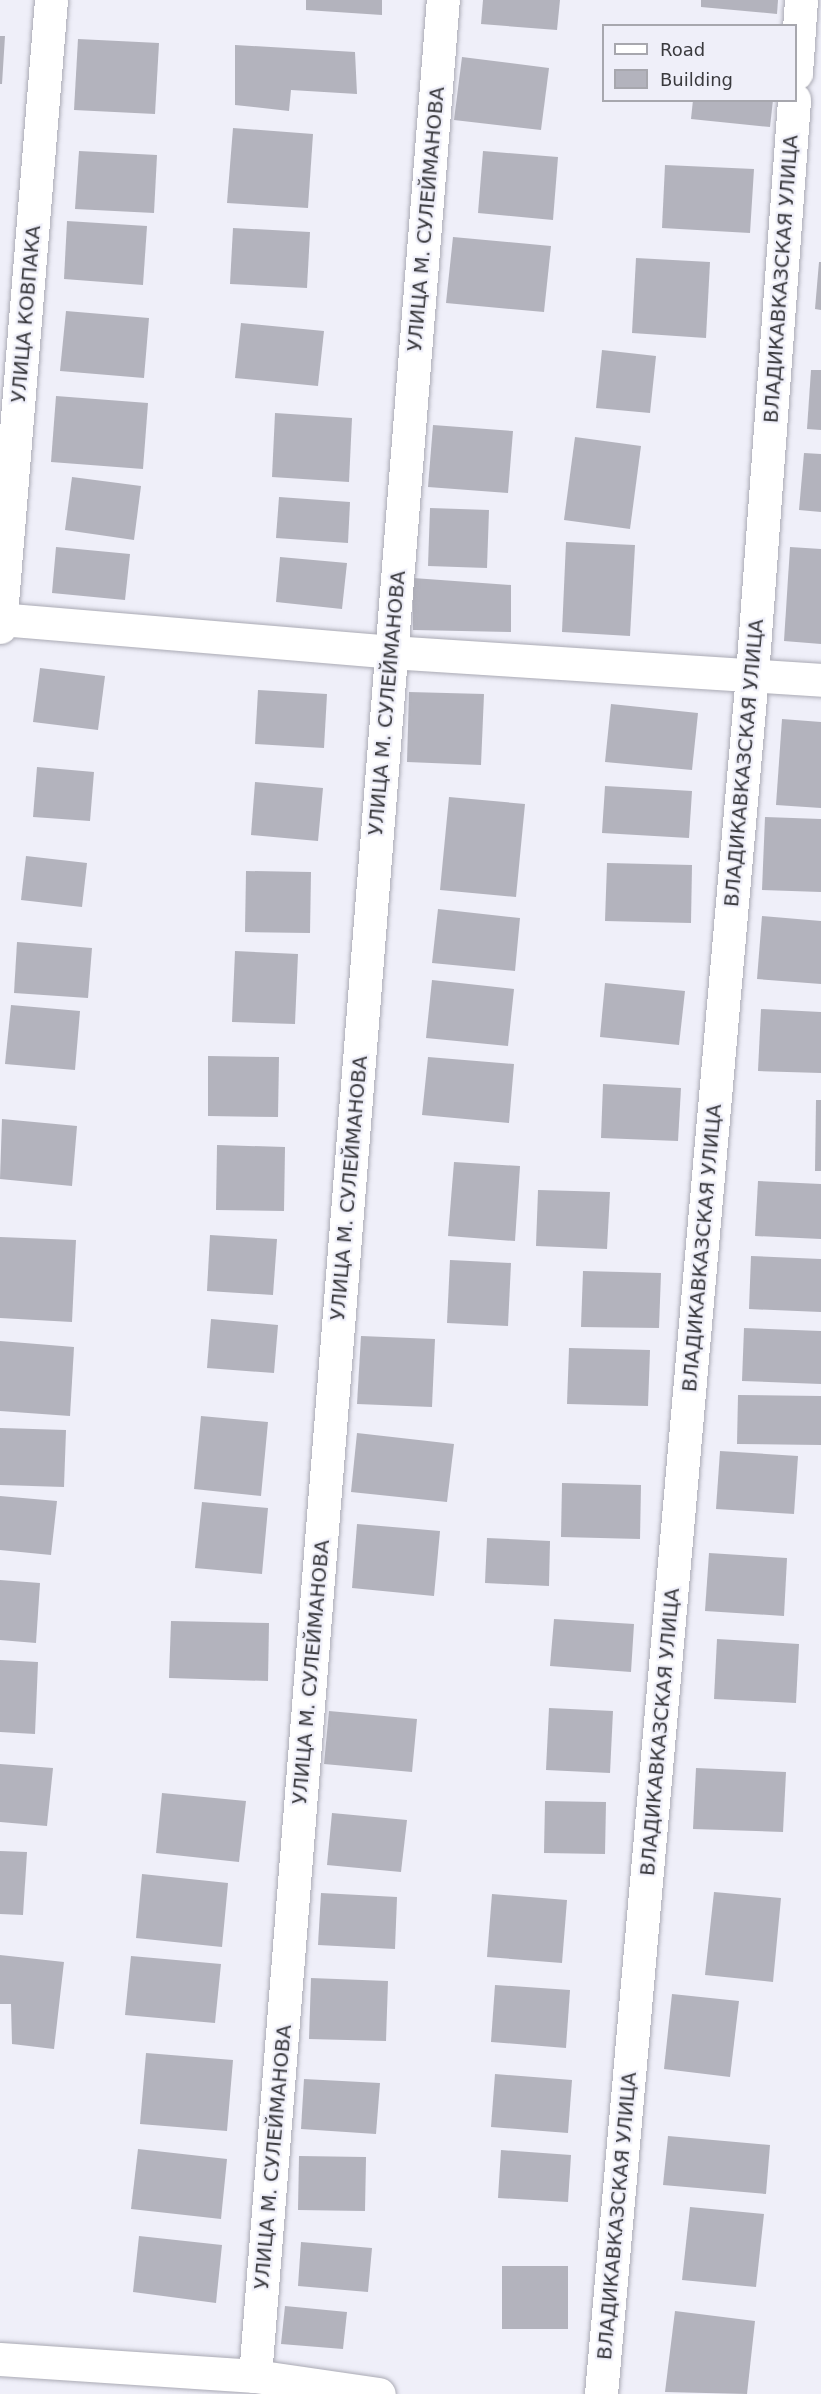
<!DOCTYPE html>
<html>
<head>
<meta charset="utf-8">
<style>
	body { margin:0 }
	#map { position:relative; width:821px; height:2394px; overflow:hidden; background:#efeff9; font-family:"DejaVu Sans",sans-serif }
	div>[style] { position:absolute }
	.building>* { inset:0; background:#b3b3bd }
	.roads { filter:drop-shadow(0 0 2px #aaaab4) drop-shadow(0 0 2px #aaaab4) }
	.minor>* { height:33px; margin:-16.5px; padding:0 16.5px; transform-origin:16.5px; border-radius:16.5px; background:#fff }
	span { translate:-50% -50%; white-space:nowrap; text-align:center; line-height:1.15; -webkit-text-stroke:4.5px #efeff9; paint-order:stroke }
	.street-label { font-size:20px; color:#3a3a3e }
	.legend { position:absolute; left:602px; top:24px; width:195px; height:78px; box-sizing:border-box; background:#efeff9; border:2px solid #a7a7ae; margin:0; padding:8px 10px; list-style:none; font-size:18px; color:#3a3a3e }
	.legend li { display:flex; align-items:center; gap:12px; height:30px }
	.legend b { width:30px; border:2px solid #a7a7ae }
</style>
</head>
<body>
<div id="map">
	<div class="building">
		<div style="clip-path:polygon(306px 0,382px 0,382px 15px,306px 10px)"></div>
		<div style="clip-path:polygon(483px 0,560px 0,557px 30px,481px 24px)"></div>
		<div style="clip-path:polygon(701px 0,778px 0,777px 14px,701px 7px)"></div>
		<div style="clip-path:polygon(0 36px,5px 36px,2px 84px,0 84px)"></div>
		<div style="clip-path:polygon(78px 39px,159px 43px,155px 114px,74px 110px)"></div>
		<div style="clip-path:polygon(235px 45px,355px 52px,357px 94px,291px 90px,289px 111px,235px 105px)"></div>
		<div style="clip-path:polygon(462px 57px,549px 68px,541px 130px,454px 120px)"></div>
		<div style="clip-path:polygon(693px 100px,773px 100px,770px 127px,691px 119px)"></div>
		<div style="clip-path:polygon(233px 128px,313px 134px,308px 208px,227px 203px)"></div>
		<div style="clip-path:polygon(79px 151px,157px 155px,154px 213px,75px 209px)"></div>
		<div style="clip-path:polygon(483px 151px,558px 157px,553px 220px,478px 213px)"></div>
		<div style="clip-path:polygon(665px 165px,754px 169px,750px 233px,662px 228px)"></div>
		<div style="clip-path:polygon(67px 221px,147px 226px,143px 285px,64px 279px)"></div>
		<div style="clip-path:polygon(233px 228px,310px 232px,307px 288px,230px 284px)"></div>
		<div style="clip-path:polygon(453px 237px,551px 246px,544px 312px,446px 303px)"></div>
		<div style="clip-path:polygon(636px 258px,710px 262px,706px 338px,632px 333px)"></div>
		<div style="clip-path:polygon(819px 262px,821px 262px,821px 310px,815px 309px)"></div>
		<div style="clip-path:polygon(66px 311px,149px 318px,144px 378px,60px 371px)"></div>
		<div style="clip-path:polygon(241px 323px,324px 331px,318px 386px,235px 378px)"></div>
		<div style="clip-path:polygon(602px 350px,656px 356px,650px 413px,596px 408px)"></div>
		<div style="clip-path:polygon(811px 370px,821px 370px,821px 430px,807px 429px)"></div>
		<div style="clip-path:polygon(56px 396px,148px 403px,143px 469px,51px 462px)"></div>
		<div style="clip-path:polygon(275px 413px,352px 418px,349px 482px,272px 477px)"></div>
		<div style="clip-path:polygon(433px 425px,513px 431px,508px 493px,428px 487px)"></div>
		<div style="clip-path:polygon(575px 437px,641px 446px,630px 529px,564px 520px)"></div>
		<div style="clip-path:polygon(804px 453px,821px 454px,821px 512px,799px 510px)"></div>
		<div style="clip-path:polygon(72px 477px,141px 486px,134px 540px,65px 530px)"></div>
		<div style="clip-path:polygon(279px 497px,350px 502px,348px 543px,276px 538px)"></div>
		<div style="clip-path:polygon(430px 508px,489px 510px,487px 568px,428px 566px)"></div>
		<div style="clip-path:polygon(566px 542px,635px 545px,630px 636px,562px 632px)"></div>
		<div style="clip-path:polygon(56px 547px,130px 554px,125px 600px,52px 593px)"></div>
		<div style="clip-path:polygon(790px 547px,821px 549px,821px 644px,784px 641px)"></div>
		<div style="clip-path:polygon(280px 557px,347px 563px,342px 609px,276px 602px)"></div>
		<div style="clip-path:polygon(413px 578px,511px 585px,511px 632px,413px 630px)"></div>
		<div style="clip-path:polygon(40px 668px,105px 676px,98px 730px,33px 722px)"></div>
		<div style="clip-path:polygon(258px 690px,327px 694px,324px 748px,255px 744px)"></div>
		<div style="clip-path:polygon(409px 692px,484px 694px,481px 765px,407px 762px)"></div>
		<div style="clip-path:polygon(611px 704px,698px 713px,692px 770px,605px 762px)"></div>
		<div style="clip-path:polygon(782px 719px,821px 722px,821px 808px,776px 805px)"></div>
		<div style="clip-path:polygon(37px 767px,94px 772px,90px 821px,33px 817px)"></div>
		<div style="clip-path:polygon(255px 782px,323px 788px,318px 841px,251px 835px)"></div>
		<div style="clip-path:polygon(605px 786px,692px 791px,689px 838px,602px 833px)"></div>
		<div style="clip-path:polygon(449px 797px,525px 804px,516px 897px,440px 890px)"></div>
		<div style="clip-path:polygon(765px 817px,821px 819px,821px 892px,762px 890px)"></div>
		<div style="clip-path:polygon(26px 856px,87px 863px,82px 907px,21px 900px)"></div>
		<div style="clip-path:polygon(607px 863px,692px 865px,691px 923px,605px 921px)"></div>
		<div style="clip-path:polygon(246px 871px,311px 872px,310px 933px,245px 932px)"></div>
		<div style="clip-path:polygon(438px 909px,520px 918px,515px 971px,432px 963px)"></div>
		<div style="clip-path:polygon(762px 916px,821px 921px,821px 984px,757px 979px)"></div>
		<div style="clip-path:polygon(17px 942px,92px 948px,88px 998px,14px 993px)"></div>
		<div style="clip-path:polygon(235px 951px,298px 954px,295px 1024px,232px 1022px)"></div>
		<div style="clip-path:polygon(432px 980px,514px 989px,508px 1046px,426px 1038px)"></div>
		<div style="clip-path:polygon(605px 983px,685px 991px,679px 1045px,600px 1037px)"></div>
		<div style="clip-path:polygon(11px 1005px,80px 1011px,75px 1070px,5px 1064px)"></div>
		<div style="clip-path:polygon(761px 1009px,821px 1012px,821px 1073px,758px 1071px)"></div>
		<div style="clip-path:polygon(208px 1056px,279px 1057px,278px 1117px,208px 1116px)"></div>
		<div style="clip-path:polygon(428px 1057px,514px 1064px,509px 1123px,422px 1115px)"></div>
		<div style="clip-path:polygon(603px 1084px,681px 1088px,678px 1141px,601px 1138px)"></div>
		<div style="clip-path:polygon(816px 1100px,821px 1100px,821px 1171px,815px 1171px)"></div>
		<div style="clip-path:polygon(2px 1119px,77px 1126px,72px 1186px,0 1179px)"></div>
		<div style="clip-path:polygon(217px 1145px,285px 1147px,284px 1211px,216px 1210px)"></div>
		<div style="clip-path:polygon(454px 1162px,520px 1166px,515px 1241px,448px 1236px)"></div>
		<div style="clip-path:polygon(758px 1181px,821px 1184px,821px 1239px,755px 1236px)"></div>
		<div style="clip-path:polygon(538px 1190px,610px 1192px,607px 1249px,536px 1246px)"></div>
		<div style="clip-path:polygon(210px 1235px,277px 1239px,273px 1295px,207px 1291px)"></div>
		<div style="clip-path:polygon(0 1237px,76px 1240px,72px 1322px,0 1318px)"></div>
		<div style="clip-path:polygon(751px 1256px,821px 1259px,821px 1312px,749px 1309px)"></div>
		<div style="clip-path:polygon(450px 1260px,511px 1263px,508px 1326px,447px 1323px)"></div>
		<div style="clip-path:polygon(583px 1271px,661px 1273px,659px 1328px,581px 1327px)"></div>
		<div style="clip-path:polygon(211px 1319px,278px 1325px,274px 1373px,207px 1368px)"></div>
		<div style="clip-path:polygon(744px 1328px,821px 1331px,821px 1384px,742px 1381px)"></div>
		<div style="clip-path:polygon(361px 1336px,435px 1339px,432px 1407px,357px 1404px)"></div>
		<div style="clip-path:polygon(0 1341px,74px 1347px,70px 1416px,0 1411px)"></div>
		<div style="clip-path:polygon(569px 1348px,650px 1350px,648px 1406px,567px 1404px)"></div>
		<div style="clip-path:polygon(738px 1395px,821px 1396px,821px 1445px,737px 1444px)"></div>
		<div style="clip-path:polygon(201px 1416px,268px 1422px,261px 1496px,194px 1489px)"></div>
		<div style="clip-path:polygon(0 1428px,66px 1430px,64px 1487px,0 1485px)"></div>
		<div style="clip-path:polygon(357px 1433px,454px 1444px,447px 1502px,351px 1492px)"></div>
		<div style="clip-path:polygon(720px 1451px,798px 1456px,794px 1514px,716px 1509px)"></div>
		<div style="clip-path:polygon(562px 1483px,641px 1485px,640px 1539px,561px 1537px)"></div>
		<div style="clip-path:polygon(0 1496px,57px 1501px,51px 1555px,0 1550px)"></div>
		<div style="clip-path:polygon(202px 1502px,268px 1508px,262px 1574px,195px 1568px)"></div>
		<div style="clip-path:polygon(357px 1524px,440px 1531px,434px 1596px,352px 1588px)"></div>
		<div style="clip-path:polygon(487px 1538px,550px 1541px,549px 1586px,485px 1583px)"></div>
		<div style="clip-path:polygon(709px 1553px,787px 1558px,784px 1616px,705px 1611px)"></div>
		<div style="clip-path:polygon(0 1580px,40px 1583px,36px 1643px,0 1640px)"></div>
		<div style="clip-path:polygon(554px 1619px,634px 1624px,631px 1672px,550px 1666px)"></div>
		<div style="clip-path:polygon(171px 1621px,269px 1623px,268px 1681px,169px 1678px)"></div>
		<div style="clip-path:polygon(717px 1639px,799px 1644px,796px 1703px,714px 1699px)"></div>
		<div style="clip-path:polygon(0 1660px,38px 1662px,35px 1734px,0 1732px)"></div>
		<div style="clip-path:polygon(549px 1708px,613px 1711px,610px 1773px,546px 1770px)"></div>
		<div style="clip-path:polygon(329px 1711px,417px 1719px,412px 1772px,324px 1764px)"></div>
		<div style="clip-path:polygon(0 1764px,53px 1768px,47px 1826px,0 1822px)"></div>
		<div style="clip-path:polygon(696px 1768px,786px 1772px,783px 1832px,693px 1829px)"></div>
		<div style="clip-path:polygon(162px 1793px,246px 1801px,239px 1862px,156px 1853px)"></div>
		<div style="clip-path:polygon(545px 1801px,606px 1802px,605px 1854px,544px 1853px)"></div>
		<div style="clip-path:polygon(332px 1813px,407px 1820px,401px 1872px,327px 1865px)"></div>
		<div style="clip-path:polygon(0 1851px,27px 1852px,23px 1915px,0 1914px)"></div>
		<div style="clip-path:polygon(142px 1874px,228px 1883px,222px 1947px,136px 1938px)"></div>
		<div style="clip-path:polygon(714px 1892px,781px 1898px,773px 1982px,705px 1975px)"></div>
		<div style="clip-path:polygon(321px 1893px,397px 1897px,395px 1949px,318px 1945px)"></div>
		<div style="clip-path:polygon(492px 1894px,567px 1900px,562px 1963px,487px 1957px)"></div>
		<div style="clip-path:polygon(0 1955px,64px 1962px,54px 2049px,12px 2044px,11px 2004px,0 2004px)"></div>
		<div style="clip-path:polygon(131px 1956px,221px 1964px,215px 2023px,125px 2015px)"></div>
		<div style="clip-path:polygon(311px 1978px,388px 1981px,386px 2041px,309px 2039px)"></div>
		<div style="clip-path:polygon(495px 1985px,570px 1990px,566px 2048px,491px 2042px)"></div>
		<div style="clip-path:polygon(672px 1994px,739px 2001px,730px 2077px,664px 2069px)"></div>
		<div style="clip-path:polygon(146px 2053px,233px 2060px,227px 2131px,140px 2124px)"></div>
		<div style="clip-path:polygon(495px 2074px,572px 2080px,568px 2133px,491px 2127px)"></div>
		<div style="clip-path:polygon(304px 2079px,380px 2083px,376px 2134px,301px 2129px)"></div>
		<div style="clip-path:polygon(668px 2136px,770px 2145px,766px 2194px,663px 2185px)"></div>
		<div style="clip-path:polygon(138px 2149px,227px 2159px,221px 2219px,131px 2209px)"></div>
		<div style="clip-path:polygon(501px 2150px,571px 2155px,568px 2202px,498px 2198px)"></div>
		<div style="clip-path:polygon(299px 2156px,366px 2157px,365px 2211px,298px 2210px)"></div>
		<div style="clip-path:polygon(690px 2207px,764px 2214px,756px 2287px,682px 2280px)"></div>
		<div style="clip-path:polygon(139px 2236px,222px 2245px,216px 2303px,133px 2292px)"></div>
		<div style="clip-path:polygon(301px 2242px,372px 2248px,368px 2292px,298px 2286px)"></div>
		<div style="clip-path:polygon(502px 2266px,568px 2266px,568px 2329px,502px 2329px)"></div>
		<div style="clip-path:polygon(285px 2306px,347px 2312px,343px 2349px,281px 2344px)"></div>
		<div style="clip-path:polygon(675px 2311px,755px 2321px,747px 2394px,665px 2392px)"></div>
	</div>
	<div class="roads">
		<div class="minor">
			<div style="left:796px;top:73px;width:73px;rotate:-86.1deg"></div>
			<div style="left:0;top:619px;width:392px;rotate:4.8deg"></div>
			<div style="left:391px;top:652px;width:431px;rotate:3.7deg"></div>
			<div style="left:0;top:627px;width:629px;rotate:-85.35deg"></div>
			<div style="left:0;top:2359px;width:256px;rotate:3.8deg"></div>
			<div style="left:255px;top:2376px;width:125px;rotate:8.3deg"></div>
			<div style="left:255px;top:2376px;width:2383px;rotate:-85.48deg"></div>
			<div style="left:601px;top:2394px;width:1726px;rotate:-84.98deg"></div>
			<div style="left:752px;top:675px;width:577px;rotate:-85.82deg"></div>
		</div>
	</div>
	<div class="street-label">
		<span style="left:426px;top:219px;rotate:-85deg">УЛИЦА М. СУЛЕЙМАНОВА</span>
		<span style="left:781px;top:279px;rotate:-86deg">ВЛАДИКАВКАЗСКАЯ УЛИЦА</span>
		<span style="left:26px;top:314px;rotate:-85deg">УЛИЦА КОВПАКА</span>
		<span style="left:387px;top:703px;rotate:-85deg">УЛИЦА М. СУЛЕЙМАНОВА</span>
		<span style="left:744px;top:763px;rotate:-85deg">ВЛАДИКАВКАЗСКАЯ УЛИЦА</span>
		<span style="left:349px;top:1188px;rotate:-85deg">УЛИЦА М. СУЛЕЙМАНОВА</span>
		<span style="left:702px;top:1248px;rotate:-85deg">ВЛАДИКАВКАЗСКАЯ УЛИЦА</span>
		<span style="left:311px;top:1672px;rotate:-85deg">УЛИЦА М. СУЛЕЙМАНОВА</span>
		<span style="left:660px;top:1732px;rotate:-85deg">ВЛАДИКАВКАЗСКАЯ УЛИЦА</span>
		<span style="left:273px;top:2157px;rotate:-85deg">УЛИЦА М. СУЛЕЙМАНОВА</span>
		<span style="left:617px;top:2216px;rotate:-85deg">ВЛАДИКАВКАЗСКАЯ УЛИЦА</span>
	</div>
	<ul class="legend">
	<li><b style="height:8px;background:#fff"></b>Road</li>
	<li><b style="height:16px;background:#b3b3bd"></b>Building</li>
	</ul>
</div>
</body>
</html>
